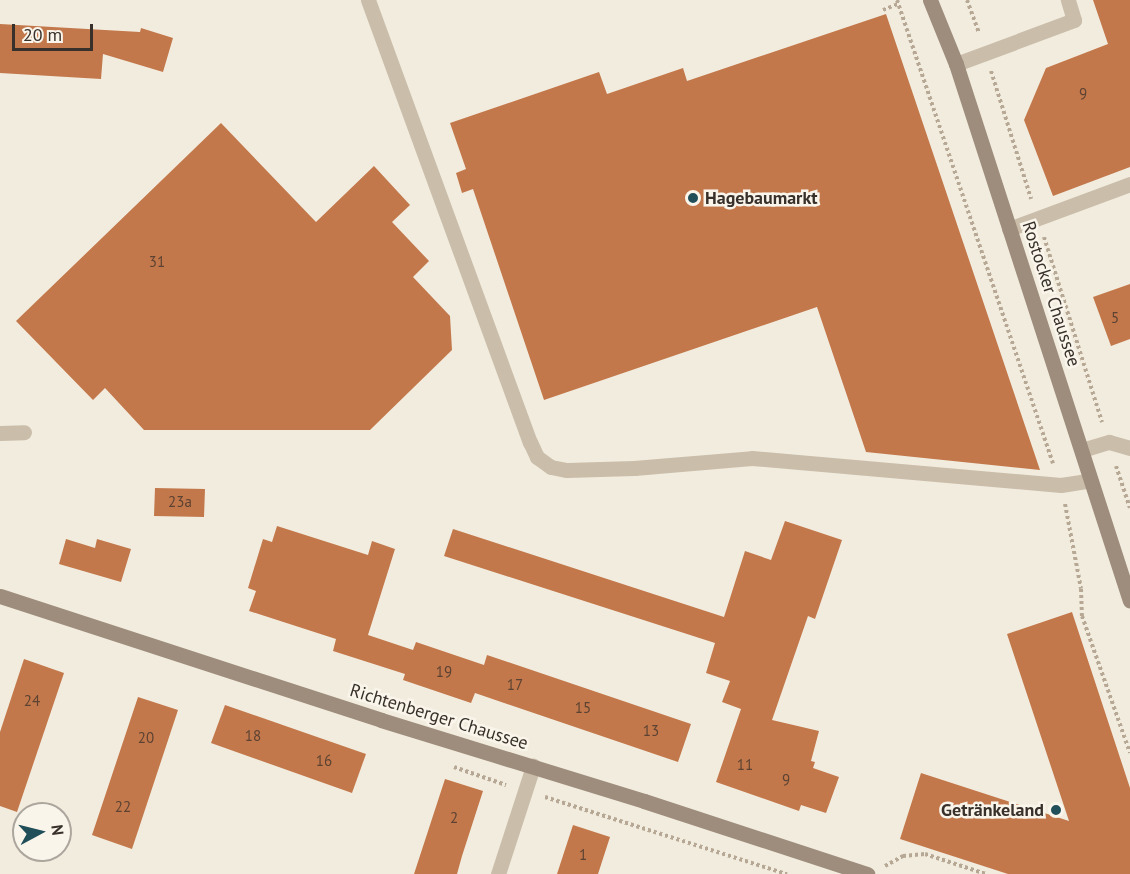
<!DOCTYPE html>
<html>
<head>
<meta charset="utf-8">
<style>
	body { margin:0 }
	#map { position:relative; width:1130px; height:874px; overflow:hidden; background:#f2ecde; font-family:"PT Sans",sans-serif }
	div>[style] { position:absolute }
	.building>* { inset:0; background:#c3784b }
	.path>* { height:4px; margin-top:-2px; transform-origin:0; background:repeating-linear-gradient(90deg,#b6a894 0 3px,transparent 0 6px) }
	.lane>* { height:15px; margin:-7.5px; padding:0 7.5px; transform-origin:7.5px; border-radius:7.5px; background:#cabdaa }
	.street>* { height:15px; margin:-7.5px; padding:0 7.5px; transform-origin:7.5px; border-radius:7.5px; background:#cabdaa }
	.secondary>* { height:15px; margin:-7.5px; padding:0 7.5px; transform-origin:7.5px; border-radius:7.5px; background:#9e8d7c }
	.dots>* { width:16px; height:16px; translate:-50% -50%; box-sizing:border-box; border:3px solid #faf5eb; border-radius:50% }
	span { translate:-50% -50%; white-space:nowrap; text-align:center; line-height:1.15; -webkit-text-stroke:5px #faf5eb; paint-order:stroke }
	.number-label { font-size:15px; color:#5b4232 }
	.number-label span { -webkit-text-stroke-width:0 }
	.poi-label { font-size:18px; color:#38302a; font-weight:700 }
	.left { translate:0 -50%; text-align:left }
	.right { translate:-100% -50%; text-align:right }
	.street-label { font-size:18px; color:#38302a }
	.north { position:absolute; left:12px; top:802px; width:60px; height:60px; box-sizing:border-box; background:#faf5eb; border:2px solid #aca69e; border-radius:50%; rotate:83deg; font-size:16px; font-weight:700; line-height:24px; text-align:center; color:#38302a }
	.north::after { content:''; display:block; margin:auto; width:21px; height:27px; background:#204e59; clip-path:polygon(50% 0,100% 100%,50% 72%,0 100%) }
	.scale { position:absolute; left:12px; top:24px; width:81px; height:27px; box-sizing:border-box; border:3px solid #38302a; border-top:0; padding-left:8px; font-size:18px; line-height:21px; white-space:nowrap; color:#38302a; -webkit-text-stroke:4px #faf5eb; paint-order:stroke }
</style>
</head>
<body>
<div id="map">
	<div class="building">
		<div style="clip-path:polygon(1093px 0,1130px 0,1130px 167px,1053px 196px,1024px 120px,1046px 68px,1108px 44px)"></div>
		<div style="clip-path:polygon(886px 14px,1040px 470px,866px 452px,817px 307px,544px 400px,473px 189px,462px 193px,456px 173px,466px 169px,450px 123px,599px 72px,607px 94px,683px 68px,687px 81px)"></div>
		<div style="clip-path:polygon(0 24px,140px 32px,141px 28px,173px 38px,163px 72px,103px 54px,101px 79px,0 73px)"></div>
		<div style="clip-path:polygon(221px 123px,316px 222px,374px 166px,410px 205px,392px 222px,429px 261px,413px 277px,450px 316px,452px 350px,370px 430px,144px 430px,105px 388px,93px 400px,16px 321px)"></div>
		<div style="clip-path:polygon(1130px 284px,1130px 339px,1111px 346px,1093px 297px)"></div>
		<div style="clip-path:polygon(155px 488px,205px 489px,204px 517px,154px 516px)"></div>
		<div style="clip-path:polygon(785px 521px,842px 540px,815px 619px,808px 616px,772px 720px,819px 731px,811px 761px,815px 762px,813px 768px,839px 777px,826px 813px,801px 805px,799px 811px,716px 782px,741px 709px,722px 702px,730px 681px,706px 673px,715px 643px,444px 556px,453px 529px,724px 617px,745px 551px,771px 560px)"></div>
		<div style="clip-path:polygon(277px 526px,368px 555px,372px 541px,395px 549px,368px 635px,413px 650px,416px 642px,484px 665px,487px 655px,691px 724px,678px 762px,475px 693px,471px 703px,403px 680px,405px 674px,333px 651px,336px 639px,249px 611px,256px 591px,248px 588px,263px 539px,272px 542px)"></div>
		<div style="clip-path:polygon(66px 539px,95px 548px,97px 539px,131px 549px,121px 582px,59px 564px)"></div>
		<div style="clip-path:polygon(1072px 612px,1130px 788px,1130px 874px,1008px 874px,900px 839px,921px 773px,1069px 821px,1007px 634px)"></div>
		<div style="clip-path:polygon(24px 659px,64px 673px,17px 812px,0 806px,0 732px)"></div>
		<div style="clip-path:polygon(138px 697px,178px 710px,132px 849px,92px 835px)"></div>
		<div style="clip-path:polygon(225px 705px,366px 754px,352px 793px,211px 743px)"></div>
		<div style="clip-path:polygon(445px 779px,483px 791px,462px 856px,457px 874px,414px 874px)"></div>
		<div style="clip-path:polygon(573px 825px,610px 837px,598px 874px,557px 874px)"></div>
	</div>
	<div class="path">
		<div style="left:897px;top:0;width:489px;rotate:71.4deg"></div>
		<div style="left:967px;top:0;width:35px;rotate:70deg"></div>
		<div style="left:883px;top:10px;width:16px;rotate:-22deg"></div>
		<div style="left:991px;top:71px;width:134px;rotate:72.6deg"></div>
		<div style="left:1044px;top:237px;width:194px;rotate:72.6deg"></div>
		<div style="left:1116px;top:466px;width:44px;rotate:71.6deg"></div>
		<div style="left:1065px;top:504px;width:86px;rotate:79.3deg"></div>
		<div style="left:1081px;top:589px;width:27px;rotate:88deg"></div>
		<div style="left:1082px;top:616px;width:145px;rotate:70.7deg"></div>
		<div style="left:454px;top:767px;width:55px;rotate:19.1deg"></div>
		<div style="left:545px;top:797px;width:254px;rotate:17.7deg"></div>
		<div style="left:885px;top:866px;width:21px;rotate:-29deg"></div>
		<div style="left:903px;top:856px;width:22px;rotate:-5deg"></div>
		<div style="left:925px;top:854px;width:64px;rotate:18.2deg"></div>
	</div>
	<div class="lane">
		<div style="left:368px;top:0;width:471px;rotate:69.9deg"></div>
		<div style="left:530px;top:442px;width:17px;rotate:65deg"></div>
		<div style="left:537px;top:457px;width:17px;rotate:36deg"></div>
		<div style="left:551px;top:467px;width:16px;rotate:11deg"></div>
		<div style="left:567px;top:470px;width:67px;rotate:-1.7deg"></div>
		<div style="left:634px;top:468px;width:118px;rotate:-4.8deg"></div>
		<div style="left:752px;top:458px;width:310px;rotate:5deg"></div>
		<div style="left:1061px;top:485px;width:30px;rotate:-9deg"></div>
		<div style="left:956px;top:64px;width:126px;rotate:-20.4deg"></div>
		<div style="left:1074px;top:20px;width:21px;rotate:-107deg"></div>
		<div style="left:1009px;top:229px;width:129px;rotate:-20.4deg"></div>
		<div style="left:0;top:433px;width:24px;rotate:-2deg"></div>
		<div style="left:1082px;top:450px;width:28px;rotate:-17deg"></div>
		<div style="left:1109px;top:442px;width:22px;rotate:16deg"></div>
	</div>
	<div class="street">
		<div style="left:498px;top:874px;width:114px;rotate:-72deg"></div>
	</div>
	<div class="secondary">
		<div style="left:930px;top:0;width:69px;rotate:67.9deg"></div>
		<div style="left:956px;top:64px;width:564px;rotate:72.05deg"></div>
		<div style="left:0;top:596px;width:401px;rotate:18deg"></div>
		<div style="left:381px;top:720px;width:275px;rotate:17.1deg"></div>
		<div style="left:644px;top:801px;width:235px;rotate:18.1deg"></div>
	</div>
	<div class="dots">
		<div style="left:693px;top:198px;background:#204e59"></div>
		<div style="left:1056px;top:810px;background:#204e59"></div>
	</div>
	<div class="number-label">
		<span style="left:1083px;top:94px">9</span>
		<span style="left:157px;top:262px">31</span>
		<span style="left:1115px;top:318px">5</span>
		<span style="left:180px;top:502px">23a</span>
		<span style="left:444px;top:672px">19</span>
		<span style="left:515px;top:685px">17</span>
		<span style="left:32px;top:701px">24</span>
		<span style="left:583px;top:708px">15</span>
		<span style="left:651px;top:731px">13</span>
		<span style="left:253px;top:736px">18</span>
		<span style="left:146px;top:738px">20</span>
		<span style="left:324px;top:761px">16</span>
		<span style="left:745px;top:765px">11</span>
		<span style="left:786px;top:780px">9</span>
		<span style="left:123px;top:807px">22</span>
		<span style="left:454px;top:818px">2</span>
		<span style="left:583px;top:855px">1</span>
	</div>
	<div class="poi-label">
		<span class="left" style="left:705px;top:198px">Hagebaumarkt</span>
		<span class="right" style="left:1044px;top:810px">Getränkeland</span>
	</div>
	<div class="street-label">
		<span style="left:1051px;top:294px;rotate:72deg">Rostocker Chaussee</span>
		<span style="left:439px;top:717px;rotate:17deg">Richtenberger Chaussee</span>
	</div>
	<div class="north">N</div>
	<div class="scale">20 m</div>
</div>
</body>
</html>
